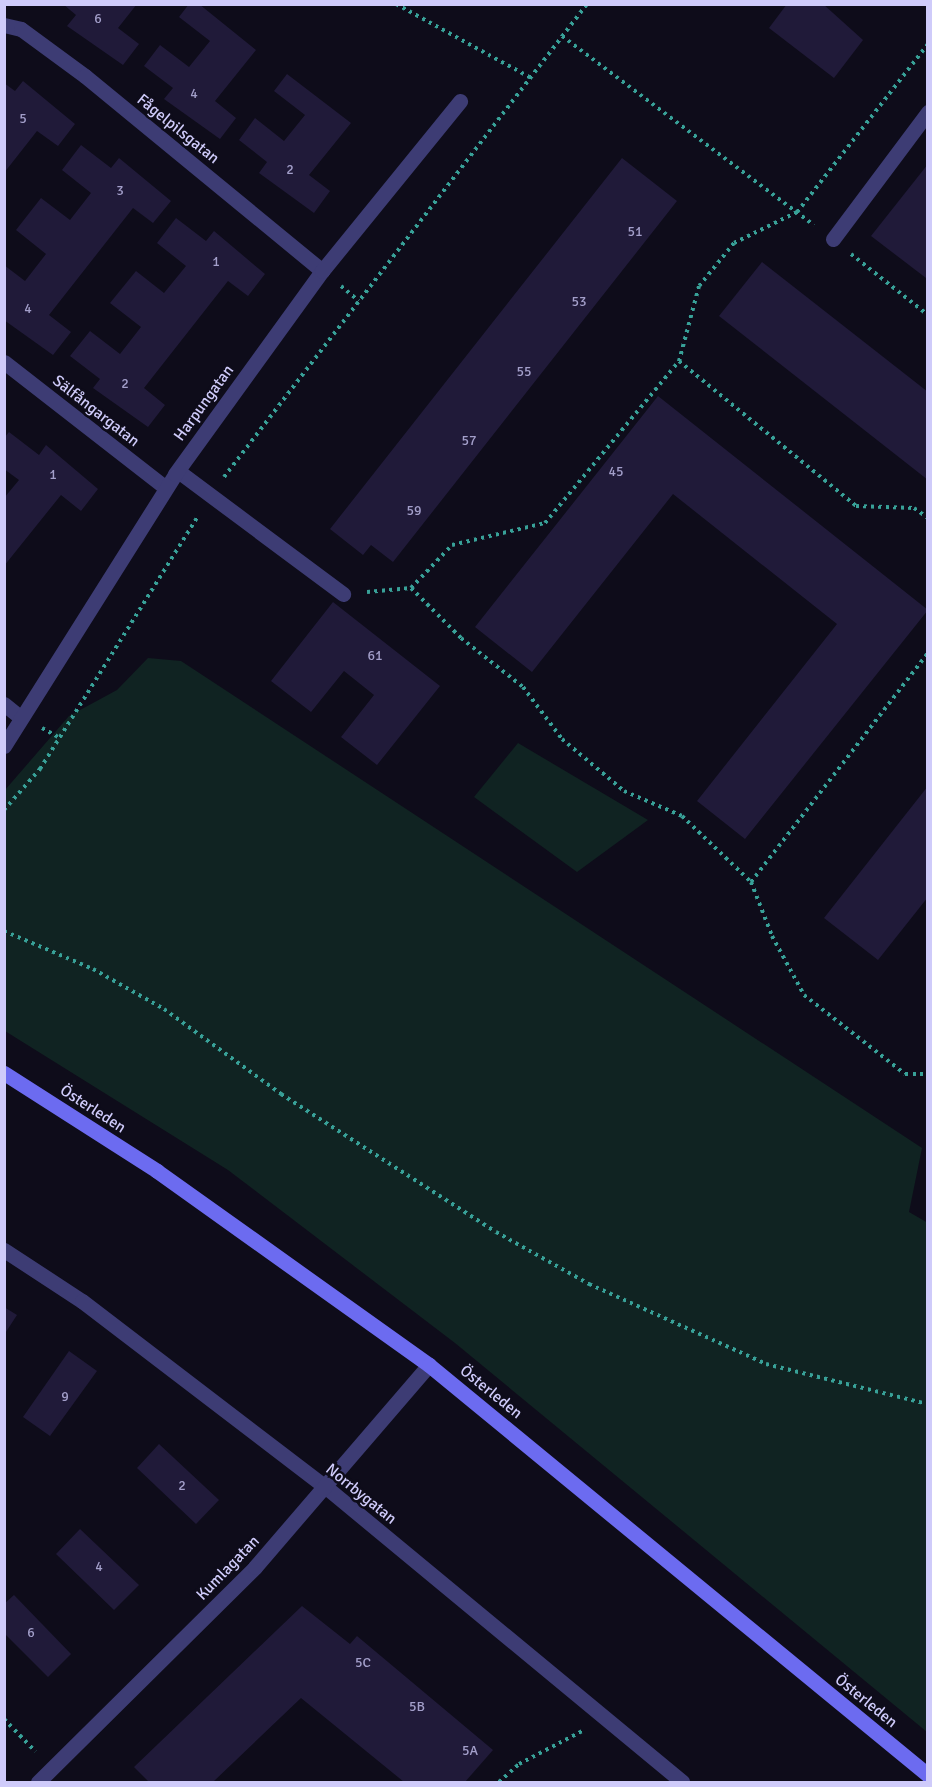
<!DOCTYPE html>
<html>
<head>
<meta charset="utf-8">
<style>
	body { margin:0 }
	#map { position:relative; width:932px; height:1787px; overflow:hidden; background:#0e0c1a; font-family:Signika,sans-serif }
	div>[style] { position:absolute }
	.green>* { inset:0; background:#102322 }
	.building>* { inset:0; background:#201a39 }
	.path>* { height:4px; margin-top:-2px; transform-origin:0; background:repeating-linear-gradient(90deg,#38a198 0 3px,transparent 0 7.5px) }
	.lane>* { height:15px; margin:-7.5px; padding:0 7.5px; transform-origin:7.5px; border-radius:7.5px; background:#3d3c74 }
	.street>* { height:15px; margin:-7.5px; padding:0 7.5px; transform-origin:7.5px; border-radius:7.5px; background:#3d3c74 }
	.secondary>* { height:15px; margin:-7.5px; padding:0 7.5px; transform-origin:7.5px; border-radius:7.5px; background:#6c6bf0 }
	span { translate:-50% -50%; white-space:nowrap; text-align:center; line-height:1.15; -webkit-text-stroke:5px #0e0c1a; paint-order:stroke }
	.number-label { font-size:14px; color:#a39fca }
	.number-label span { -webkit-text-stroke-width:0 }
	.street-label { font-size:16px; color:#cfcbfa }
	.frame { position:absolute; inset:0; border:6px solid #cfcbfa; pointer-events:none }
</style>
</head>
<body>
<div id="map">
	<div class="green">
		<div style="clip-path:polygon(148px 658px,181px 661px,922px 1148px,909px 1212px,928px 1223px,927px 1732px,455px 1343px,228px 1170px,5px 1031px,5px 790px,69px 716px,117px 690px)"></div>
		<div style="clip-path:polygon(518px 743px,648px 820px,577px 872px,474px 797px)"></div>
	</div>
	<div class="building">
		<div style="clip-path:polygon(63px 4px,137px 4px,118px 28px,139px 44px,123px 65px,67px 26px,76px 15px)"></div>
		<div style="clip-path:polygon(189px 4px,199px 4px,256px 50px,215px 101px,236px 118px,220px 139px,164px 99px,173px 88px,144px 66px,160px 45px,189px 67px,210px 41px,179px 17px)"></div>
		<div style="clip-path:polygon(787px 4px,823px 4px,863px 40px,834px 78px,769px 28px)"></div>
		<div style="clip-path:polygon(287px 74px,351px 123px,309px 175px,330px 191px,314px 213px,259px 173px,267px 162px,239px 140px,255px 118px,284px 141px,305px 115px,274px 91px)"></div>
		<div style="clip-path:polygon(23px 81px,75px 124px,58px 146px,37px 131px,4px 173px,4px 83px,15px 91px)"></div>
		<div style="clip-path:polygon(81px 145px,111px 168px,119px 158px,171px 201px,153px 223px,133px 208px,49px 315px,71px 332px,53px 355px,4px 320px,4px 265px,25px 281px,46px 254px,16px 230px,41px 198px,70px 220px,91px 193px,62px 170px)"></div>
		<div style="clip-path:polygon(622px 158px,677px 201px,393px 562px,371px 545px,363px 555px,330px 529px)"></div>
		<div style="clip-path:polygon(928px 164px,928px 276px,926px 278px,871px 236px)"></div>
		<div style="clip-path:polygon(176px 218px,206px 241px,214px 231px,265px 274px,248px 296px,228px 281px,144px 388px,165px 405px,148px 427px,93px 388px,100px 379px,70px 356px,90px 331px,120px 354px,141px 327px,110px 303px,136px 271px,164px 293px,186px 266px,157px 243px)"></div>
		<div style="clip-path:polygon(762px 262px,928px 392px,928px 480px,719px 316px)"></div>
		<div style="clip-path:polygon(658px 396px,928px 610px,745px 839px,697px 801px,837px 624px,673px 494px,532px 672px,475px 627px)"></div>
		<div style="clip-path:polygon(9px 432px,39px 455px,46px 445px,98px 489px,81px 511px,61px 495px,4px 566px,4px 498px,19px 480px,4px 469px,4px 438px)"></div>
		<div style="clip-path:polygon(333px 602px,440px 686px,377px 765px,341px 737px,374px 695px,344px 671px,311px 712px,271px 681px)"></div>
		<div style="clip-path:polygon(928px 786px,928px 897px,878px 960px,824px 918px)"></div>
		<div style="clip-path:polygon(4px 1307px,17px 1315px,4px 1335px)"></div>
		<div style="clip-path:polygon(69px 1351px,97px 1371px,50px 1436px,23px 1417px)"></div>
		<div style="clip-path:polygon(159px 1444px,219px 1500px,196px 1524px,137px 1468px)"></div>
		<div style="clip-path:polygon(80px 1529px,139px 1585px,114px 1610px,56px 1554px)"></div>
		<div style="clip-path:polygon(14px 1595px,71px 1654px,48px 1677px,4px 1633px,4px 1604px)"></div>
		<div style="clip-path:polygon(302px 1606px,350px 1644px,357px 1636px,493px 1750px,465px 1782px,404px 1782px,301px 1698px,213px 1782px,149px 1782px,134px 1767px)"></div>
	</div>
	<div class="path">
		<div style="left:396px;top:4px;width:154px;rotate:28.7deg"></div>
		<div style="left:562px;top:36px;width:315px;rotate:36.9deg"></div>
		<div style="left:928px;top:44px;width:213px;rotate:127.9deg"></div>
		<div style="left:797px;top:212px;width:70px;rotate:153.8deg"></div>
		<div style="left:734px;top:243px;width:55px;rotate:129.1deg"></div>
		<div style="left:699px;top:286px;width:78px;rotate:104.9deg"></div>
		<div style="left:679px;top:361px;width:229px;rotate:39.3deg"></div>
		<div style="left:856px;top:506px;width:58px;rotate:2deg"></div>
		<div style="left:914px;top:508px;width:17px;rotate:36deg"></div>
		<div style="left:851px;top:254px;width:98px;rotate:38.4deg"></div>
		<div style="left:341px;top:286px;width:23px;rotate:40deg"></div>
		<div style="left:224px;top:477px;width:596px;rotate:-52.5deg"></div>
		<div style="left:411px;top:588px;width:71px;rotate:45deg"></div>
		<div style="left:461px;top:638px;width:79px;rotate:38.3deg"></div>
		<div style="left:523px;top:687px;width:65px;rotate:53.1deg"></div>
		<div style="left:562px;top:739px;width:81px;rotate:40deg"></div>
		<div style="left:624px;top:791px;width:63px;rotate:23.3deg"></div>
		<div style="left:682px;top:816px;width:95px;rotate:43.7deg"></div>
		<div style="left:751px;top:882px;width:58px;rotate:68.7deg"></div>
		<div style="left:772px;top:936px;width:67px;rotate:61.5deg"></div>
		<div style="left:804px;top:995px;width:128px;rotate:38deg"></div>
		<div style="left:905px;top:1074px;width:23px"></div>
		<div style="left:367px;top:592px;width:44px;rotate:-5.2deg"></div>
		<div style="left:411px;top:588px;width:59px;rotate:-46.4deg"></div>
		<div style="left:452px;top:545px;width:96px;rotate:-13.3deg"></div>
		<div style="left:545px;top:523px;width:210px;rotate:-50.4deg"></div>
		<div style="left:42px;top:728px;width:21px;rotate:29deg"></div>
		<div style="left:4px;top:810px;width:55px;rotate:-48.7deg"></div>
		<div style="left:40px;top:769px;width:298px;rotate:-58deg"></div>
		<div style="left:751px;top:882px;width:289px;rotate:-52.3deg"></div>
		<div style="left:4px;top:931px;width:97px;rotate:23.1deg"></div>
		<div style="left:93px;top:969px;width:81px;rotate:29.4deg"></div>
		<div style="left:164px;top:1009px;width:145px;rotate:36deg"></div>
		<div style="left:281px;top:1094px;width:255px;rotate:32.7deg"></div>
		<div style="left:496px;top:1232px;width:107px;rotate:29.2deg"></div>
		<div style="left:589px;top:1284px;width:194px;rotate:24.3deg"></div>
		<div style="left:766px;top:1364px;width:167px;rotate:13.9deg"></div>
		<div style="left:4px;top:1719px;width:45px;rotate:45.9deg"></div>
		<div style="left:499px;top:1782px;width:27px;rotate:-42deg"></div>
		<div style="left:519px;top:1764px;width:73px;rotate:-27.6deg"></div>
	</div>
	<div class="lane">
		<div style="left:833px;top:239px;width:159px;rotate:-53.2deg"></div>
		<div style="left:178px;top:471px;width:206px;rotate:36.7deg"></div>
	</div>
	<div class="street">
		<div style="left:4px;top:25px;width:17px;rotate:13deg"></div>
		<div style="left:21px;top:29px;width:79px;rotate:36.3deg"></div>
		<div style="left:85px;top:76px;width:307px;rotate:39.4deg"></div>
		<div style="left:4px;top:362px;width:205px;rotate:37.9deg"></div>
		<div style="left:4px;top:704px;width:21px;rotate:39deg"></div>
		<div style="left:4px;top:746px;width:321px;rotate:-57.8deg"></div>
		<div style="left:175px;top:474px;width:251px;rotate:-54.1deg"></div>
		<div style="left:322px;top:271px;width:219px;rotate:-50.9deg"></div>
		<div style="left:4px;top:1250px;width:93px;rotate:33.2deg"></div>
		<div style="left:82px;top:1301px;width:308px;rotate:37.4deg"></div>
		<div style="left:327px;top:1488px;width:461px;rotate:39.6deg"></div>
		<div style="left:38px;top:1782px;width:305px;rotate:-44.7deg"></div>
		<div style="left:255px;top:1567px;width:267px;rotate:-49.3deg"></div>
	</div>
	<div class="secondary">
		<div style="left:4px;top:1073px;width:182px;rotate:32.6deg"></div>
		<div style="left:157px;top:1171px;width:334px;rotate:35.5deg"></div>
		<div style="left:429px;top:1365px;width:646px;rotate:39.41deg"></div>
	</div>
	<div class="number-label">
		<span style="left:98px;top:19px">6</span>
		<span style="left:194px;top:94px">4</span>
		<span style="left:23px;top:119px">5</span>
		<span style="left:290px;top:170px">2</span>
		<span style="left:120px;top:191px">3</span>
		<span style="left:635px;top:232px">51</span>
		<span style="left:216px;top:262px">1</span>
		<span style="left:579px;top:302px">53</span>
		<span style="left:28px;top:309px">4</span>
		<span style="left:524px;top:372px">55</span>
		<span style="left:125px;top:384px">2</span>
		<span style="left:469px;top:441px">57</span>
		<span style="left:616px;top:472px">45</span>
		<span style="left:53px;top:475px">1</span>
		<span style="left:414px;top:511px">59</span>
		<span style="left:375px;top:656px">61</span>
		<span style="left:65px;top:1397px">9</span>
		<span style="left:182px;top:1486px">2</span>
		<span style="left:99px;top:1567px">4</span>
		<span style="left:31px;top:1633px">6</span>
		<span style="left:363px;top:1663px">5C</span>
		<span style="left:417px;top:1707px">5B</span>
		<span style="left:470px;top:1751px">5A</span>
	</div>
	<div class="street-label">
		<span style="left:178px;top:129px;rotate:39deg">Fågelpilsgatan</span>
		<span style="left:204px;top:403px;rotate:-54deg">Harpungatan</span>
		<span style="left:96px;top:411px;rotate:38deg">Sälfångargatan</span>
		<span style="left:93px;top:1109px;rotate:33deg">Österleden</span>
		<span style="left:491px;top:1392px;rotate:39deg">Österleden</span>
		<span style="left:361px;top:1494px;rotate:39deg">Norrbygatan</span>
		<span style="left:228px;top:1568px;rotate:-46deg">Kumlagatan</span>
		<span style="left:866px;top:1701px;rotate:39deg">Österleden</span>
	</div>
	<div class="frame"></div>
</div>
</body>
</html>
